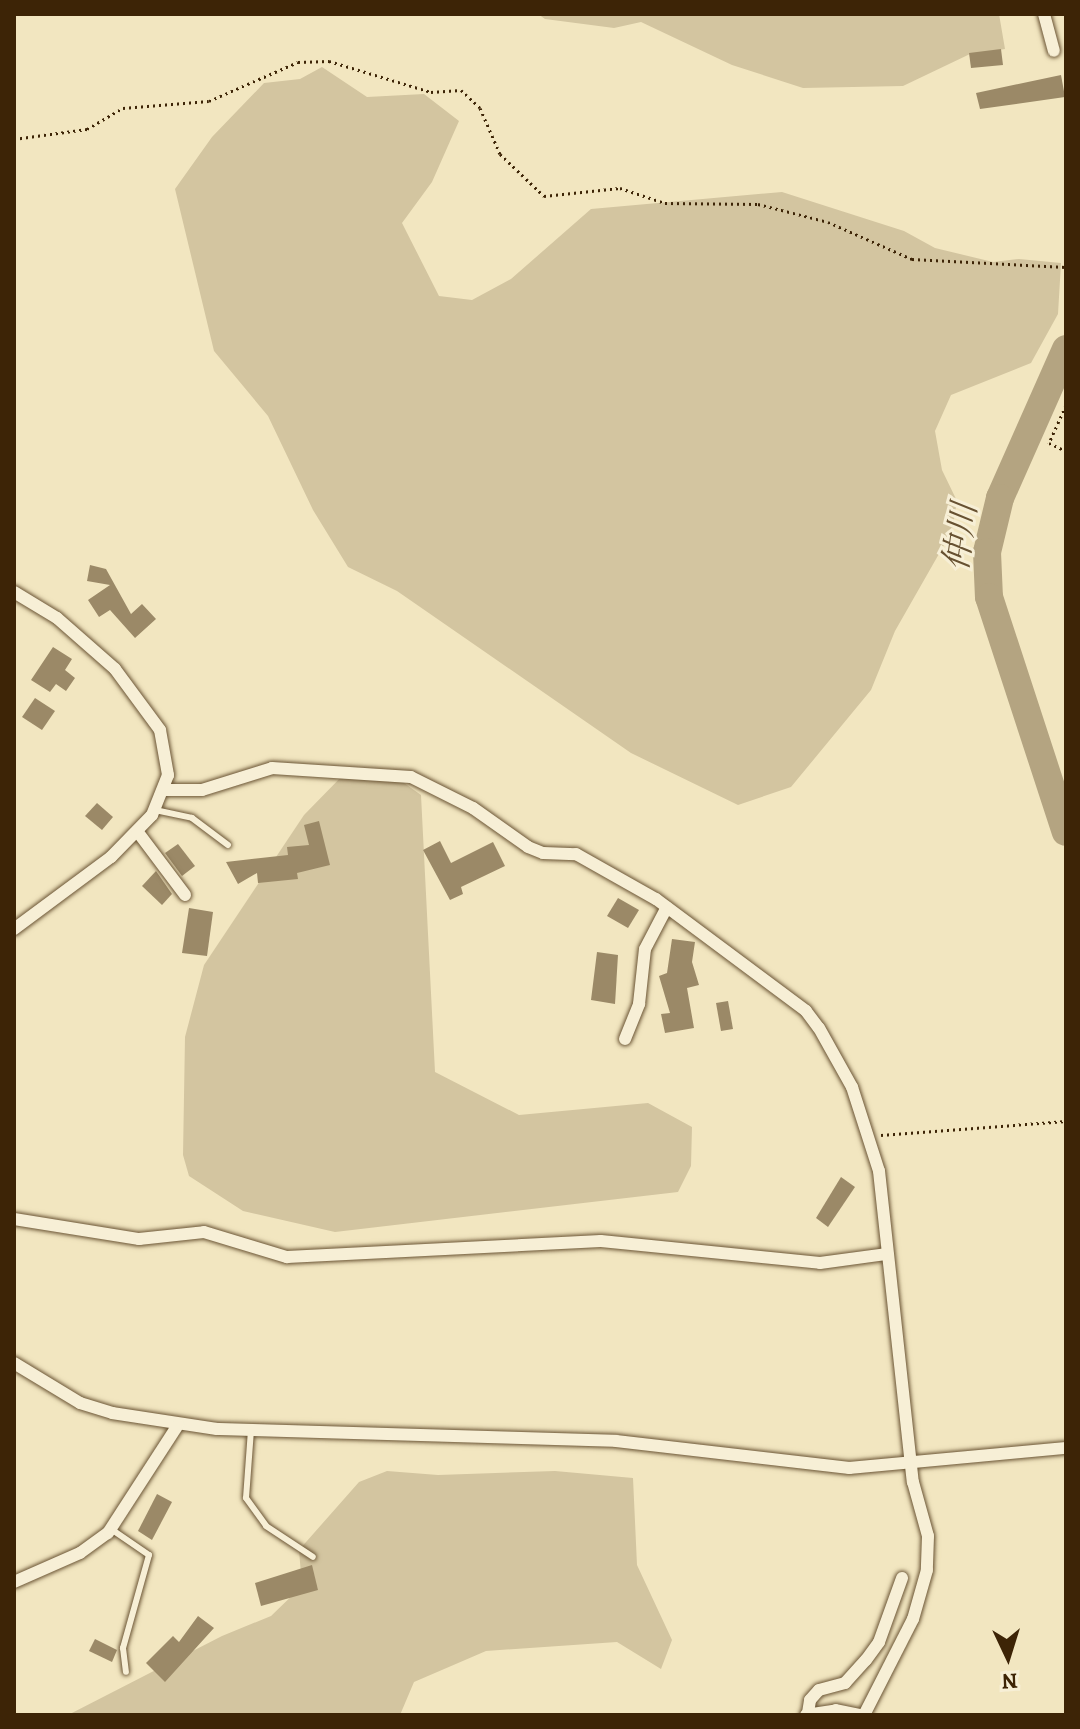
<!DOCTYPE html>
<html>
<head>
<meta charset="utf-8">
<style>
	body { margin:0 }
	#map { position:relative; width:1080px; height:1729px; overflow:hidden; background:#f2e6c0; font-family:Alegreya,"Noto Serif JP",serif }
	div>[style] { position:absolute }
	.green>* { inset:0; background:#d3c5a0 }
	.river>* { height:28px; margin:-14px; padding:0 14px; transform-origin:14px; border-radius:14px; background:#b4a481 }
	.building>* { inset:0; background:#9b8967 }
	.path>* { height:3px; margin-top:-1.5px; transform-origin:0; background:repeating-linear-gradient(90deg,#3d2406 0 2px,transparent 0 6px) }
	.roads { filter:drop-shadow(0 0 2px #6a5434) drop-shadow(0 0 2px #6a5434) }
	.service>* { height:6px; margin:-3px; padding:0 3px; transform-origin:3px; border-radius:3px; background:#f7efd6 }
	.minor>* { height:12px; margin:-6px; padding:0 6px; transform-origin:6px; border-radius:6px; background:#f7efd6 }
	span { translate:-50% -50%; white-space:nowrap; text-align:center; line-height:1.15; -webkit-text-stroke:6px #f7efd6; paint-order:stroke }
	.water-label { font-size:34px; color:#675131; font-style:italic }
	.frame { position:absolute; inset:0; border:16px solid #3d2406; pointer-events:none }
	.north { position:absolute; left:968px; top:1617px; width:80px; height:80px; -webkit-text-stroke:6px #f7efd6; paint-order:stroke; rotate:176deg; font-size:22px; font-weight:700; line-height:32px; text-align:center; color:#3d2406 }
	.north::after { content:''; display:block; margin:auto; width:28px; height:36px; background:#3d2406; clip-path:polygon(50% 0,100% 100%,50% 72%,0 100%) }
</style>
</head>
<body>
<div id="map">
	<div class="green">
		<div style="clip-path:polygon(538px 14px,999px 14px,1005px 49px,970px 54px,903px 86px,803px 88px,732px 65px,641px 22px,614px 28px,545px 19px)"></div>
		<div style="clip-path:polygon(322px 67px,367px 97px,424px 94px,459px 121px,432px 182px,402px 223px,439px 296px,472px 300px,511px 279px,591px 209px,782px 192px,904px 231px,935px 248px,993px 262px,1019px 259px,1061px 263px,1058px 314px,1031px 363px,951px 395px,935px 431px,942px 470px,957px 501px,952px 531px,895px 631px,871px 690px,791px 787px,738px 805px,631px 753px,397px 591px,348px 567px,313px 510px,268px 416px,214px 351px,175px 189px,212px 137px,264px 83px,300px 79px)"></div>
		<div style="clip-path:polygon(346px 772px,397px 778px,421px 795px,435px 1072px,519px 1115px,648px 1103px,692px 1127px,691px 1166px,678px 1192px,335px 1232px,243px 1211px,189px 1176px,183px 1155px,185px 1037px,204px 965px,304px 815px)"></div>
		<div style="clip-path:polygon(387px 1471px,438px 1475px,555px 1471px,633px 1478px,637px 1565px,672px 1640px,661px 1669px,617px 1642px,486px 1651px,414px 1682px,400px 1715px,68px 1715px,222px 1636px,271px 1616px,302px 1586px,299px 1550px,359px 1482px)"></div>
	</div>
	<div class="river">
		<div style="left:1066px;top:349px;width:163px;rotate:113.9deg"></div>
		<div style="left:1000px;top:498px;width:56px;rotate:103.5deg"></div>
		<div style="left:987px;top:552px;width:45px;rotate:87.5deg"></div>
		<div style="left:989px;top:597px;width:247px;rotate:71.9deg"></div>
	</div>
	<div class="building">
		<div style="clip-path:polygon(1001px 49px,1003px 65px,971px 68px,969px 53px)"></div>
		<div style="clip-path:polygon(1061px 75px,1065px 97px,980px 109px,976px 93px)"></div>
		<div style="clip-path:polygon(90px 565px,106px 569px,131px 614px,142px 604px,156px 619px,135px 638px,110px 610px,99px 617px,88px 600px,110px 585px,87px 581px)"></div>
		<div style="clip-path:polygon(53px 647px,72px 659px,65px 670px,75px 678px,66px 691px,56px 684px,50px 692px,31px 680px)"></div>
		<div style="clip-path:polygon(35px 698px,55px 711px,42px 730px,22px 717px)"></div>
		<div style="clip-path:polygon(97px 803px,113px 817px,102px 830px,85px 816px)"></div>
		<div style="clip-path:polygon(319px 821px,330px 865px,297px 873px,298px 879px,258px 883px,257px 873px,238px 884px,226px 862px,288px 855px,287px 847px,309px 845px,304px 825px)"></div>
		<div style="clip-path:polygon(440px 841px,451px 863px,493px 842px,505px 866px,461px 887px,463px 894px,450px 900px,423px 850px)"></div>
		<div style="clip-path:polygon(178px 844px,195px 866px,182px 876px,165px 853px)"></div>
		<div style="clip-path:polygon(156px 871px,172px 894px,162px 905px,142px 886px)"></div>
		<div style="clip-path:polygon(618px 898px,639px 910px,628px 928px,607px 916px)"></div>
		<div style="clip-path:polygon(189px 908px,213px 912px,207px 956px,182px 953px)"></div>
		<div style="clip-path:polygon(672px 939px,695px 942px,692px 962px,699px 985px,687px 988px,694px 1028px,665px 1033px,661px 1014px,670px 1013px,659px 976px,667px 973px)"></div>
		<div style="clip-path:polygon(597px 952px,618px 955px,615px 1004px,591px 1000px)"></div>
		<div style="clip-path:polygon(728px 1001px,733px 1029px,721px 1031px,716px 1003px)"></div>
		<div style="clip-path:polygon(841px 1177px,855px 1187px,828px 1227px,816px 1218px)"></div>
		<div style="clip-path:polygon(157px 1494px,172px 1502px,152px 1540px,138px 1531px)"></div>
		<div style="clip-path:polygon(312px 1565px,318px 1590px,261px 1606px,255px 1583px)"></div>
		<div style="clip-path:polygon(198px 1616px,214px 1628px,165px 1682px,146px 1663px,173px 1636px,179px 1642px)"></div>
		<div style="clip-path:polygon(95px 1639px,117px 1650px,112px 1662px,89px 1651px)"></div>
	</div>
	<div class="path">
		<div style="left:14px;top:139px;width:74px;rotate:-7.8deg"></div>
		<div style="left:87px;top:129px;width:42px;rotate:-30.3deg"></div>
		<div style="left:123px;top:108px;width:86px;rotate:-4.7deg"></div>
		<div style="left:209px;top:101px;width:97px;rotate:-23.7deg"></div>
		<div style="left:298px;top:62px;width:31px;rotate:-2deg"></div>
		<div style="left:329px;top:61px;width:107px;rotate:16.9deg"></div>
		<div style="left:431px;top:92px;width:30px;rotate:-4deg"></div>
		<div style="left:461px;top:90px;width:26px;rotate:43deg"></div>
		<div style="left:480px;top:108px;width:50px;rotate:66.5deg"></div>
		<div style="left:500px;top:154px;width:61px;rotate:43.7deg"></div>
		<div style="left:544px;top:196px;width:76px;rotate:-6deg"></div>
		<div style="left:620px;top:188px;width:47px;rotate:18.4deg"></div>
		<div style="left:665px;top:203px;width:93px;rotate:0.6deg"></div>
		<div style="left:758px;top:204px;width:72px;rotate:14.4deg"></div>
		<div style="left:828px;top:222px;width:92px;rotate:23.8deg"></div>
		<div style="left:912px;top:259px;width:154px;rotate:3deg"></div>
		<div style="left:1066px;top:405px;width:42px;rotate:114.1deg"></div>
		<div style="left:1049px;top:443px;width:19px;rotate:25deg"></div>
		<div style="left:881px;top:1135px;width:186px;rotate:-4.3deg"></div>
	</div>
	<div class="roads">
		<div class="service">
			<div style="left:155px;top:810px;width:38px;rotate:12deg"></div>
			<div style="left:192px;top:818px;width:45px;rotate:36.9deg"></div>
			<div style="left:251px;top:1430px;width:68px;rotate:94.2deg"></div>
			<div style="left:246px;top:1498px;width:34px;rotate:54deg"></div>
			<div style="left:266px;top:1526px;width:56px;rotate:33.4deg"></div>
			<div style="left:111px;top:1529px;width:46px;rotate:34.4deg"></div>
			<div style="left:149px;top:1555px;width:97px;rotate:105.6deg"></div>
			<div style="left:123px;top:1648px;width:24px;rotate:83deg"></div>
		</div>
		<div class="minor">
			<div style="left:1044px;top:14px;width:38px;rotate:75deg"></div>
			<div style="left:14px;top:592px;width:50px;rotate:31.2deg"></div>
			<div style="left:57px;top:618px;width:77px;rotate:41.3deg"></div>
			<div style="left:115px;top:669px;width:76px;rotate:53.6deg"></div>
			<div style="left:160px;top:730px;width:46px;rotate:79.9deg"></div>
			<div style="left:168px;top:775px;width:43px;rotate:111.8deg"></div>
			<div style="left:152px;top:815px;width:59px;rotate:134.3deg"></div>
			<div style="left:111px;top:857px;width:121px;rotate:143.4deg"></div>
			<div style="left:165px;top:790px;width:37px"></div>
			<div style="left:202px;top:790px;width:73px;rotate:-17.4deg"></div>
			<div style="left:272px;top:768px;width:139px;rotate:3.7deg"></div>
			<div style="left:411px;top:777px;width:69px;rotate:26.6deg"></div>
			<div style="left:473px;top:808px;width:67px;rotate:35.3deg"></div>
			<div style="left:528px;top:847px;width:16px;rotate:22deg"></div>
			<div style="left:543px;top:853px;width:33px;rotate:2deg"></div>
			<div style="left:576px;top:854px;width:92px;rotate:29.4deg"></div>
			<div style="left:656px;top:899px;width:187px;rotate:36.7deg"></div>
			<div style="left:806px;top:1011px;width:21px;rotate:53deg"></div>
			<div style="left:819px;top:1028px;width:68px;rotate:60.8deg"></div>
			<div style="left:852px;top:1087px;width:88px;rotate:72.2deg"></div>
			<div style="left:879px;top:1171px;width:313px;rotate:83.8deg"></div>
			<div style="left:913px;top:1482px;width:56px;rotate:74.5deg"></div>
			<div style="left:928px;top:1536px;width:34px;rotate:92deg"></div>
			<div style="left:927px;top:1570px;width:51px;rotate:105.9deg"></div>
			<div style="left:913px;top:1619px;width:108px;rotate:117deg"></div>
			<div style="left:137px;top:831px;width:80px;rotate:53.1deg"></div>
			<div style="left:625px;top:1039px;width:38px;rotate:-68deg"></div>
			<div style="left:639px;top:1004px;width:55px;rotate:-83.8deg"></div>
			<div style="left:645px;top:949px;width:47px;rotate:-62.4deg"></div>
			<div style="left:14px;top:1219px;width:127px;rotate:9.1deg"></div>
			<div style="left:139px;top:1239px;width:65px;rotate:-6.1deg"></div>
			<div style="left:204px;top:1232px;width:87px;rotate:16.8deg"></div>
			<div style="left:287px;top:1257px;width:314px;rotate:-2.9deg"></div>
			<div style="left:601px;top:1241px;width:220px;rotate:5.7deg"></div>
			<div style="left:820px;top:1263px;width:68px;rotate:-7.7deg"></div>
			<div style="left:14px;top:1363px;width:77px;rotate:31.2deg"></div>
			<div style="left:80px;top:1403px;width:34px;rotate:17deg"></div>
			<div style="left:112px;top:1413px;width:106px;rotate:8.7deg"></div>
			<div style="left:217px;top:1429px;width:399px;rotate:1.7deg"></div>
			<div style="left:616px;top:1441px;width:235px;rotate:6.6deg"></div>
			<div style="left:849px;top:1468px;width:218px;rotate:-5.3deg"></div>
			<div style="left:14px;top:1582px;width:72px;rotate:-23.7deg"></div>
			<div style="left:80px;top:1553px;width:34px;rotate:-36deg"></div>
			<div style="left:108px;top:1533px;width:129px;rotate:-57.1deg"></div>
			<div style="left:808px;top:1713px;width:13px;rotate:-81deg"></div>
			<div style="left:810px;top:1700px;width:13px;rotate:-48deg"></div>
			<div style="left:819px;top:1690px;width:27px;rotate:-15deg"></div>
			<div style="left:845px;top:1683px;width:31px;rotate:-48deg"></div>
			<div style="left:866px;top:1660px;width:22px;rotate:-54deg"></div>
			<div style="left:879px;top:1642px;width:68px;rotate:-70.2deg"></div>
			<div style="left:806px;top:1715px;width:30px;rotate:-9deg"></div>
			<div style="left:836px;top:1710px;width:25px;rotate:12deg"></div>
		</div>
	</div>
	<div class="water-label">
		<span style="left:960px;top:537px;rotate:-82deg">仲川</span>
	</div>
	<div class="frame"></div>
	<div class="north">N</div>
</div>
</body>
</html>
